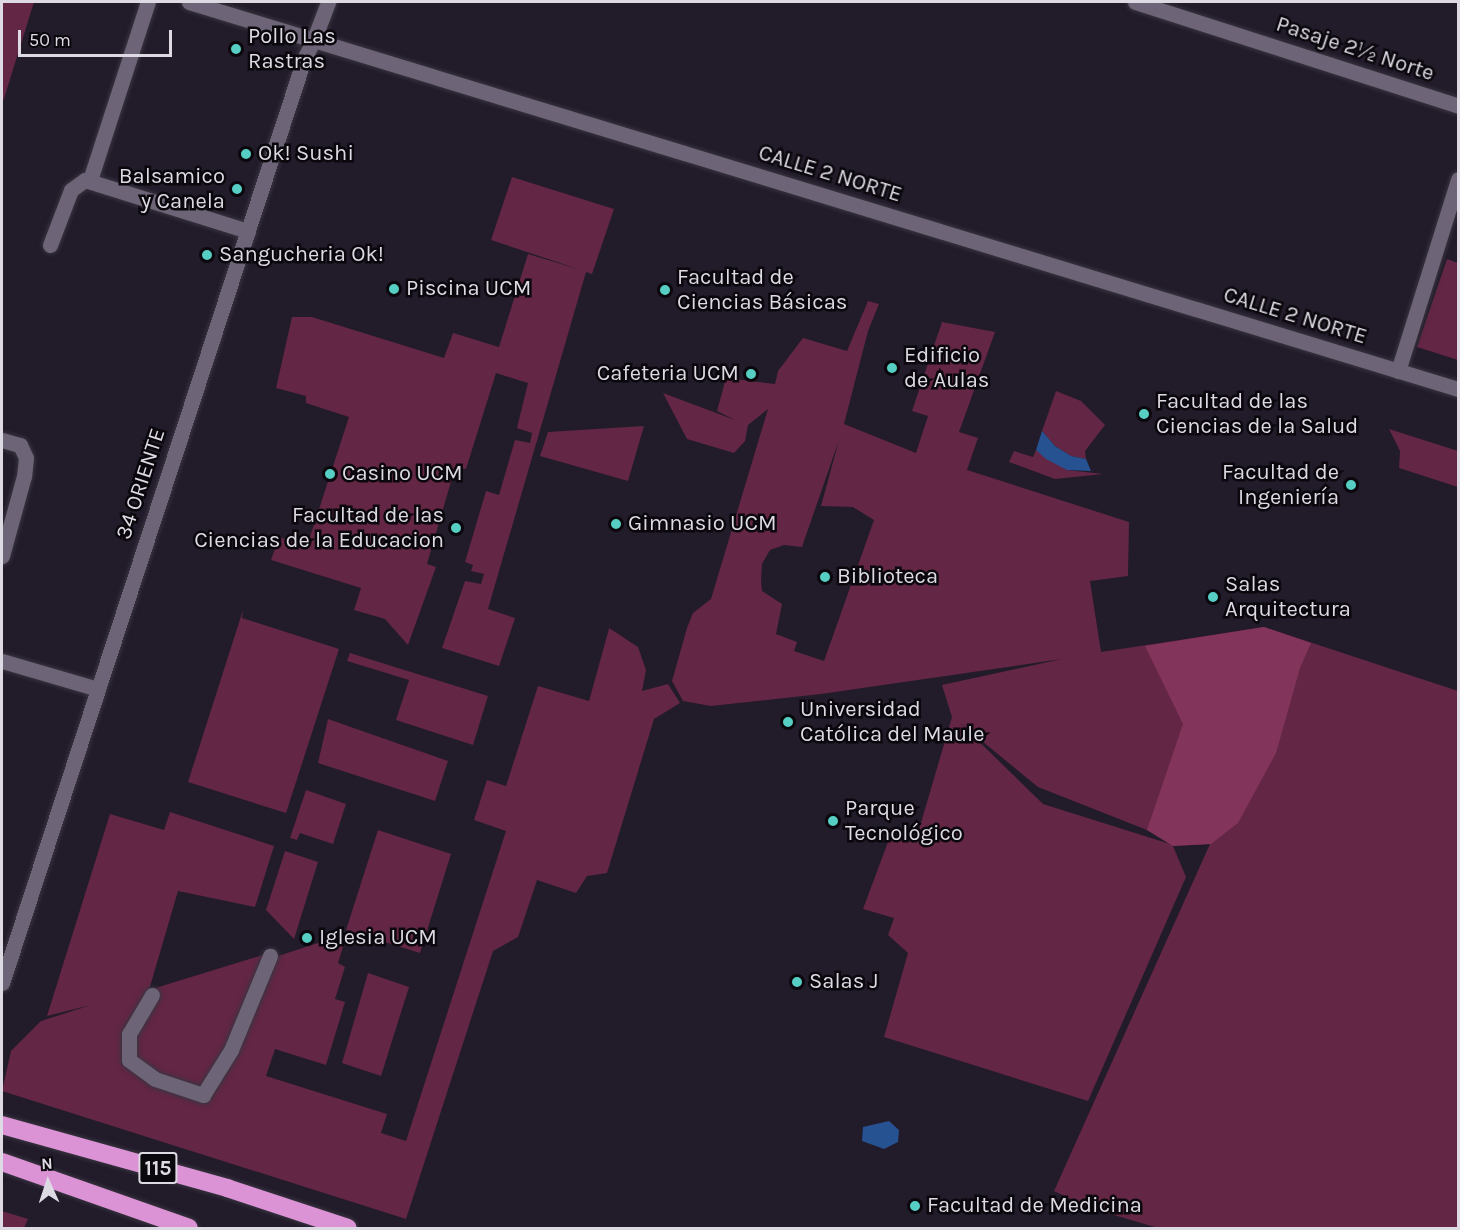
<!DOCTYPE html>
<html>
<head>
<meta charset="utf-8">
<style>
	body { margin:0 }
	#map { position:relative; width:1460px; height:1230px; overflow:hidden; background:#221b2a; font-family:Karla,sans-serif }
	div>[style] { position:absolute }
	.green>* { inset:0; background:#632644 }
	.forest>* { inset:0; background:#83345a }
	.water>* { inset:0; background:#275292 }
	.roads { filter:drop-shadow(0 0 2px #393540) drop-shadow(0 0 2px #393540) }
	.street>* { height:15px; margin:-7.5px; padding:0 7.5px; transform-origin:7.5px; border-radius:7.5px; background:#6d6577 }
	.secondary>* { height:15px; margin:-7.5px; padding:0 7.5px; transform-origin:7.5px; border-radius:7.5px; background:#6d6577 }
	.highway>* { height:18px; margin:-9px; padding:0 9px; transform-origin:9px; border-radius:9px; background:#db93d6 }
	.dots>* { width:16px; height:16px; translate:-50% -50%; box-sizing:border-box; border:3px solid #0a070d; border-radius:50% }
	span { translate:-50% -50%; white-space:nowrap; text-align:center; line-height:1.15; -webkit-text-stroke:5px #0a070d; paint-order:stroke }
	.shield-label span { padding:2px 4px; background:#0a070d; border:2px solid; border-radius:4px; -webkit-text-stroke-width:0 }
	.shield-label { font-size:21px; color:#dedae4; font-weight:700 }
	.poi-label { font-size:22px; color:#dedae4 }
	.left { translate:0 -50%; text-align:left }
	.right { translate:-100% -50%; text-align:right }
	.street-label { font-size:22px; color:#dedae4 }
	.frame { position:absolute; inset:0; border:3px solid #dedae4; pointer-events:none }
	.north { position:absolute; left:18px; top:1152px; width:60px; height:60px; -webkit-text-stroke:4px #0a070d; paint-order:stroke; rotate:357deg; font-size:16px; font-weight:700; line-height:24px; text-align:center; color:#dedae4 }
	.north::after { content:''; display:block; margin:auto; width:21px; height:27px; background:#dedae4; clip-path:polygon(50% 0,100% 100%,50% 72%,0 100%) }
	.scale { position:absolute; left:18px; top:30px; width:154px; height:27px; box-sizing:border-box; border:3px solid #dedae4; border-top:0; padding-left:8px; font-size:18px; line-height:21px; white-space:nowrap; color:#dedae4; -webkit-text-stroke:4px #0a070d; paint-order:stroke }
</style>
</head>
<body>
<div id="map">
	<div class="green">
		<div style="clip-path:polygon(2px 2px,34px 2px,2px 105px)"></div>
		<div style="clip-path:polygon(512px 177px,614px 209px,592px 274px,586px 272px,488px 609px,515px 618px,499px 666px,442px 648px,465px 581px,481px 584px,484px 574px,471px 571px,473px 565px,465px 562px,486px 491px,499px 495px,515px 440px,530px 443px,532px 433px,517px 428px,528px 383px,496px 373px,466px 469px,455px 468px,427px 564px,436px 567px,408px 645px,385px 619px,354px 610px,361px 588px,271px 560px,279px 537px,307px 546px,349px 417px,306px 403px,306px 396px,276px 388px,292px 317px,312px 317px,444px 358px,453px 333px,499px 347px,528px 254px,581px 270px,491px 240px)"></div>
		<div style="clip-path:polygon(1447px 259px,1458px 263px,1458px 360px,1417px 347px)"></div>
		<div style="clip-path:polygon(evenodd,868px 301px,879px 304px,868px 331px,844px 424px,916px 453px,928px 416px,912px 411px,942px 322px,995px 332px,959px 432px,978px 438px,967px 470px,1129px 522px,1128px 576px,1090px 581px,1101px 652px,1264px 627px,1458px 691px,1458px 1228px,1158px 1228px,1087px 1207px,1054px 1191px,1210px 844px,1173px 846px,1186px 877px,1088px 1101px,884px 1037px,908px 953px,888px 935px,894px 918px,863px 909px,891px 834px,913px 843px,918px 833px,952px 717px,942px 685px,1062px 659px,821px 694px,711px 706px,683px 701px,672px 681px,687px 628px,693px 613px,711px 599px,768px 409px,748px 425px,745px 441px,734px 453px,687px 439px,663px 393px,735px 420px,717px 411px,726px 378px,775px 384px,778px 371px,803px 338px,847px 351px,868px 301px,839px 440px,821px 506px,853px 507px,874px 520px,824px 661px,794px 651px,797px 642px,776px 634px,782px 604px,762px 591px,761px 580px,762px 564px,770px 550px,784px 545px,802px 547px,839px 440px,868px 301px,960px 723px,1038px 787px,1147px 830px,1170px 844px,1043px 804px,960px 723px)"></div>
		<div style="clip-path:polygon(1056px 391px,1081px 401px,1105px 425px,1085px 451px,1086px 459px,1071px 456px,1055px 446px,1042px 431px)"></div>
		<div style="clip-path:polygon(644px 426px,628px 481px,540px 456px,548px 432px)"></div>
		<div style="clip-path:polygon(1389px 429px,1458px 451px,1458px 487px,1399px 468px,1400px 451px)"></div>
		<div style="clip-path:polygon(1036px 450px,1067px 470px,1103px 474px,1055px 479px,1009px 462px,1014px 451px,1033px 457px)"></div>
		<div style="clip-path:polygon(615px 607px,609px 628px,638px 647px,646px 670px,642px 691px,668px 684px,680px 703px,654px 719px,607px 873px,587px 876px,576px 893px,537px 880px,518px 937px,493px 951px,406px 1219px,2px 1091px,11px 1051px,41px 1021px,91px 1005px,47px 1016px,110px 814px,164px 830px,170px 812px,274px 846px,255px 907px,178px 891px,149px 990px,269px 953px,272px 958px,321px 942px,335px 949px,339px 937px,353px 942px,352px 946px,344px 944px,338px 963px,345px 967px,335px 999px,345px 1002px,326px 1065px,275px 1049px,266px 1076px,387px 1114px,381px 1133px,406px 1141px,506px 831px,474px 820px,487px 780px,506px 786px,538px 686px,589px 701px)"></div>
		<div style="clip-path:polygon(243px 610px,242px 618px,339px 649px,286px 813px,188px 782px)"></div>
		<div style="clip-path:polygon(350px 653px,488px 696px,473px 745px,396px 720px,409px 680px,347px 661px)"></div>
		<div style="clip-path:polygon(328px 719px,448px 761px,435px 801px,318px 763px)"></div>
		<div style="clip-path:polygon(306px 790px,346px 804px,333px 844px,300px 833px,297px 840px,290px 838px)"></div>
		<div style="clip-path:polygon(378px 830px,451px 854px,420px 953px,346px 930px)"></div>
		<div style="clip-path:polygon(285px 851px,318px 862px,294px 939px,266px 910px)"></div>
		<div style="clip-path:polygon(368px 973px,409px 987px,381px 1076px,342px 1063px)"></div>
		<div style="clip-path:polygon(2px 1211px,28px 1219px,24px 1228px,2px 1228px)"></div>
	</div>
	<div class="forest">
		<div style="clip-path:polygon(1264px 627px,1311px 643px,1300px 668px,1276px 753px,1238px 823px,1211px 844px,1173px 846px,1147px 830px,1183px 724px,1145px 646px)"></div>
	</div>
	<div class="water">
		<div style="clip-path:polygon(1042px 431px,1055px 446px,1071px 456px,1086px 459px,1091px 471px,1067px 470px,1046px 459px,1036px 450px)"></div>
		<div style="clip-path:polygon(889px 1121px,899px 1130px,898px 1142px,884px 1149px,862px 1141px,863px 1127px)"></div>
	</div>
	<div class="roads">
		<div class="street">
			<div style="left:1135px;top:2px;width:339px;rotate:17.8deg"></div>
			<div style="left:314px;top:39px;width:40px;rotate:-69deg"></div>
			<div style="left:90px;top:180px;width:187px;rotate:-72deg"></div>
			<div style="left:50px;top:245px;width:59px;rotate:-69.1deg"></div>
			<div style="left:71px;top:190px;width:17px;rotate:-36deg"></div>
			<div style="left:85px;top:180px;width:171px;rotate:17.4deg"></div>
			<div style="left:1398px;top:371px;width:201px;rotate:-72.6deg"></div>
			<div style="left:2px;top:440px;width:19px;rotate:16deg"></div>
			<div style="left:20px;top:445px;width:14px;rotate:65deg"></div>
			<div style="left:26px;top:458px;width:18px;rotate:96deg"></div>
			<div style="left:24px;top:476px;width:83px;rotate:105.4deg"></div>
			<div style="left:2px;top:661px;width:100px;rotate:16.3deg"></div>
			<div style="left:152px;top:995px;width:45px;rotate:120.5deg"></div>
			<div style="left:129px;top:1034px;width:26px;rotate:90deg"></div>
			<div style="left:129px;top:1060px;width:32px;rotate:36deg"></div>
			<div style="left:155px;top:1079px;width:51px;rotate:18.4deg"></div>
			<div style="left:203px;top:1095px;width:53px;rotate:-58.1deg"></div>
			<div style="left:231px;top:1050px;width:102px;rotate:-67.5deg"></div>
		</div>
		<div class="secondary">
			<div style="left:189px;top:2px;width:1327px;rotate:16.96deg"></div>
			<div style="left:2px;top:983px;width:972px;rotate:-71.9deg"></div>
			<div style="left:304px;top:59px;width:22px;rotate:-63deg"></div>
		</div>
		<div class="highway">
			<div style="left:2px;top:1125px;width:234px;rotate:15.6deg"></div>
			<div style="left:227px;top:1188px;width:127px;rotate:18.3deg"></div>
			<div style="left:2px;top:1162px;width:198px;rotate:19.4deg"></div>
		</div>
	</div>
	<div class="dots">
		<div style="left:236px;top:49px;background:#56cec4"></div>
		<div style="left:246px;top:154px;background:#56cec4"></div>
		<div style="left:237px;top:189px;background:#56cec4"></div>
		<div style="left:207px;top:255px;background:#56cec4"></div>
		<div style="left:394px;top:289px;background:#56cec4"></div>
		<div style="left:665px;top:290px;background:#56cec4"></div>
		<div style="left:892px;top:368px;background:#56cec4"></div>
		<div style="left:751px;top:374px;background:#56cec4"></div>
		<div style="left:1144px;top:414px;background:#56cec4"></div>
		<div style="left:330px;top:474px;background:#56cec4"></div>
		<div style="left:1351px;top:485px;background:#56cec4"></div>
		<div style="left:616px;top:524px;background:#56cec4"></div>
		<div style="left:456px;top:528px;background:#56cec4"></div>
		<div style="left:825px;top:577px;background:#56cec4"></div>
		<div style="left:1213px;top:597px;background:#56cec4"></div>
		<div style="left:788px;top:722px;background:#56cec4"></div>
		<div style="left:833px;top:821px;background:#56cec4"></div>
		<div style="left:307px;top:938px;background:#56cec4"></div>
		<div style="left:797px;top:982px;background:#56cec4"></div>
		<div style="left:915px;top:1206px;background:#56cec4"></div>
	</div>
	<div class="shield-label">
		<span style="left:158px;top:1168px">115</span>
	</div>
	<div class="poi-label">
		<span class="left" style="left:248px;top:49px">Pollo Las<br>Rastras</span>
		<span class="left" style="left:258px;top:154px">Ok! Sushi</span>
		<span class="right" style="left:225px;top:189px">Balsamico<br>y Canela</span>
		<span class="left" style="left:219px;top:255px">Sangucheria Ok!</span>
		<span class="left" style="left:677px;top:290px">Facultad de<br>Ciencias Básicas</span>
		<span class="left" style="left:406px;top:289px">Piscina UCM</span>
		<span class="left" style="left:904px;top:368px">Edificio<br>de Aulas</span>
		<span class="right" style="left:739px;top:374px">Cafeteria UCM</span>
		<span class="left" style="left:1156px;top:414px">Facultad de las<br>Ciencias de la Salud</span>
		<span class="right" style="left:1339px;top:485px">Facultad de<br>Ingeniería</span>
		<span class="left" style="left:342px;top:474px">Casino UCM</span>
		<span class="right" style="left:444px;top:528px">Facultad de las<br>Ciencias de la Educacion</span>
		<span class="left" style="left:628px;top:524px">Gimnasio UCM</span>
		<span class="left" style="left:837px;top:577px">Biblioteca</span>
		<span class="left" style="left:1225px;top:597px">Salas<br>Arquitectura</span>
		<span class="left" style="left:800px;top:722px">Universidad<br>Católica del Maule</span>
		<span class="left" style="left:845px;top:821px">Parque<br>Tecnológico</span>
		<span class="left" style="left:319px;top:938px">Iglesia UCM</span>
		<span class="left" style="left:809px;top:982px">Salas J</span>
		<span class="left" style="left:927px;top:1206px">Facultad de Medicina</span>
	</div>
	<div class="street-label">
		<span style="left:1355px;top:49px;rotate:18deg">Pasaje 2½ Norte</span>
		<span style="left:830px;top:174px;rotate:17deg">CALLE 2 NORTE</span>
		<span style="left:1295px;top:316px;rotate:17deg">CALLE 2 NORTE</span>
		<span style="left:141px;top:484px;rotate:-72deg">34 ORIENTE</span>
	</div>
	<div class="frame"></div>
	<div class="north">N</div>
	<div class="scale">50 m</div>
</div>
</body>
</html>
